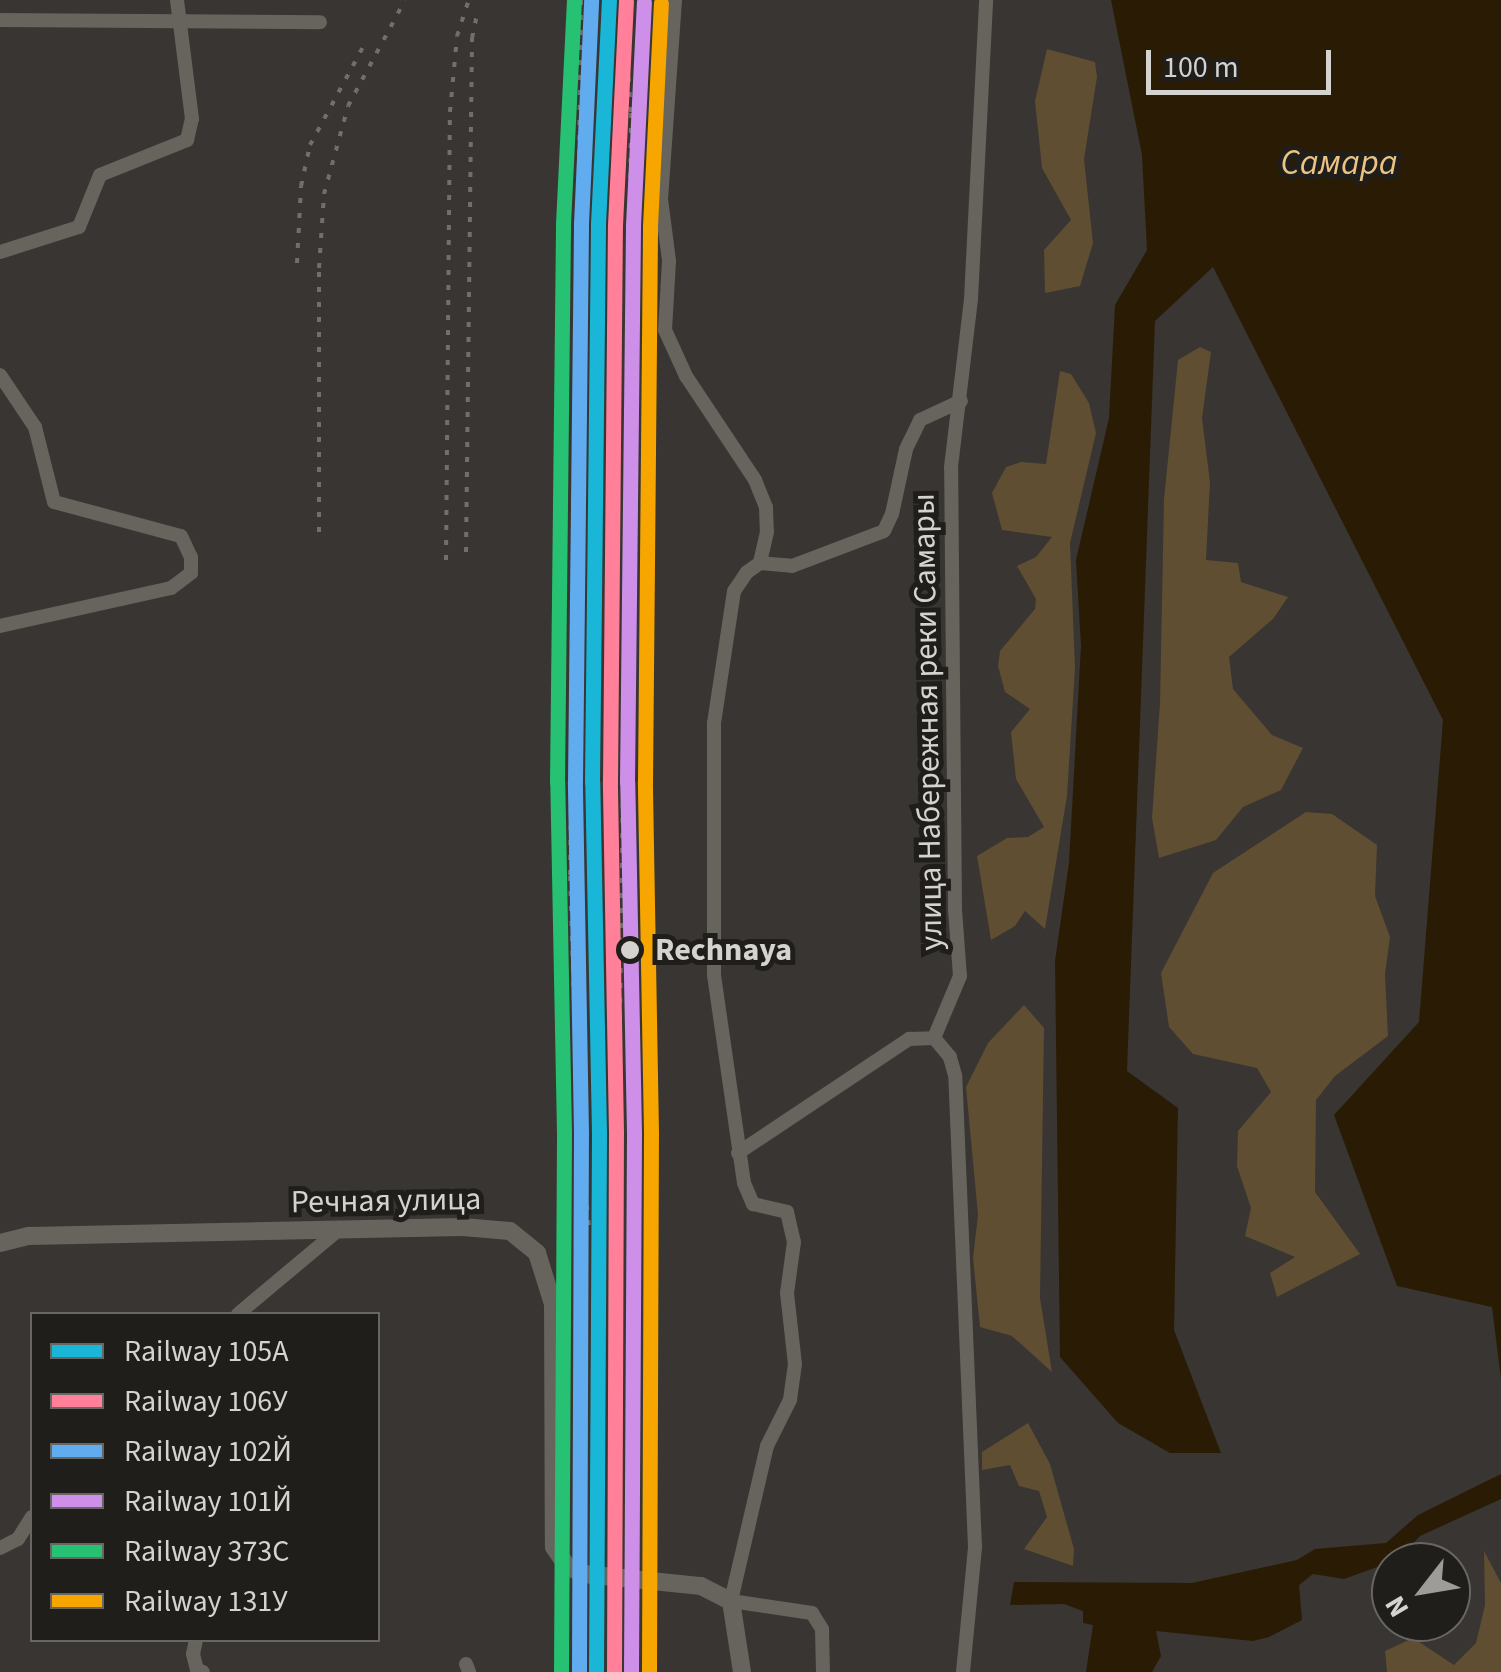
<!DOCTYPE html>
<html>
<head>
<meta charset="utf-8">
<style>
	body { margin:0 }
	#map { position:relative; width:1501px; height:1672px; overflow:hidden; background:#383532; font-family:"Source Sans 3",sans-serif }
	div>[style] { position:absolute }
	.green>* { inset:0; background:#5f4e31 }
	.water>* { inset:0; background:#2a1c04 }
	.minor>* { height:14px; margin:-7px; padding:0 7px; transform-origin:7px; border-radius:7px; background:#67635d }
	.tertiary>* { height:18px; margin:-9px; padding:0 9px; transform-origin:9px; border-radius:9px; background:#67635d }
	.rail>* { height:4px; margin-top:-2px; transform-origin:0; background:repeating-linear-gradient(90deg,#716f6b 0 5px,transparent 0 15px) }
	.rail-1>* { height:15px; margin:-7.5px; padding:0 7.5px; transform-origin:7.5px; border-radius:7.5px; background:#1ab6d8 }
	.rail-2>* { height:15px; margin:-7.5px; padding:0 7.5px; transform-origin:7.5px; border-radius:7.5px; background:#ff8098 }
	.rail-3>* { height:15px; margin:-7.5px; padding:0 7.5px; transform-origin:7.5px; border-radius:7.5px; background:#60acee }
	.rail-4>* { height:15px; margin:-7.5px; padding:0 7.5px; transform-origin:7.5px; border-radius:7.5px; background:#ce8fe9 }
	.rail-5>* { height:15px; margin:-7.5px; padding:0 7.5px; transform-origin:7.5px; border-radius:7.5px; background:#26c172 }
	.rail-6>* { height:15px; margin:-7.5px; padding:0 7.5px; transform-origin:7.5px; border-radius:7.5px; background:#f7a600 }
	.dots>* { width:28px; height:28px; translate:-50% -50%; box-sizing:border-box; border:5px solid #1f1e1b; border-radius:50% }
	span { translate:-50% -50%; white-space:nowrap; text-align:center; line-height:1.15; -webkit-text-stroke:10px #1f1e1b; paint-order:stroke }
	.street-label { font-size:32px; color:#d5d3cf }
	.stop-label { font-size:32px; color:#d5d3cf; font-weight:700 }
	.left { translate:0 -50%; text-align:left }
	.water-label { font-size:35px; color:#ebc383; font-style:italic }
	.legend { position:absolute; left:30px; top:1312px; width:350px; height:330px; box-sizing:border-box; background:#1f1e1b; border:2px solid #686663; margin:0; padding:12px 18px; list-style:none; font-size:30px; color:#d5d3cf }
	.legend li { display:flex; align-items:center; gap:20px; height:50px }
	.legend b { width:50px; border:2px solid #686663 }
	.north { position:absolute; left:1371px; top:1542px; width:100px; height:100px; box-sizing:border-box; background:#1f1e1b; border:2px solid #686663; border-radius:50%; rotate:239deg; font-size:28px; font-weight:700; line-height:40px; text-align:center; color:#d5d3cf }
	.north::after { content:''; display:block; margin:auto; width:35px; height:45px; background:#9e9c98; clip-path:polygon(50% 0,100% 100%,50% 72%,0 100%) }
	.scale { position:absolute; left:1146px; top:50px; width:185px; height:45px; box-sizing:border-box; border:5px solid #d5d3cf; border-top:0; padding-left:12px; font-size:30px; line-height:35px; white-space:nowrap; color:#d5d3cf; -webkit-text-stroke:8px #1f1e1b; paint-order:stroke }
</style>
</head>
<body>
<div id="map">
	<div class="green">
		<div style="clip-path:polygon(1047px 49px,1095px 62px,1097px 77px,1084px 159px,1093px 243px,1080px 286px,1045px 293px,1044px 250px,1071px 220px,1042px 168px,1035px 101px)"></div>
		<div style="clip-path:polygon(1200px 347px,1211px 352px,1202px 418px,1210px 482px,1206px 560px,1238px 563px,1241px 582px,1288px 597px,1273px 619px,1229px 657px,1233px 689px,1272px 735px,1303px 748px,1281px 790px,1243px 807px,1216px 840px,1159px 858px,1152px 818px,1160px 703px,1164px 499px,1178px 360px)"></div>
		<div style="clip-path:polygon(1060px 371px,1071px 374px,1089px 403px,1096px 433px,1070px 543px,1075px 668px,1067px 796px,1045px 929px,1025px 911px,1015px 926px,991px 940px,977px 856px,1007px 838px,1028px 837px,1044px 827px,1016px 779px,1011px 732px,1030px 709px,1005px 692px,998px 666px,1000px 651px,1035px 609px,1036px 599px,1017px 566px,1036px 557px,1052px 537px,1002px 530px,992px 493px,1006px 467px,1021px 462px,1046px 464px)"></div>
		<div style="clip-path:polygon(1306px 812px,1332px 814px,1377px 845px,1375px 896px,1390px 937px,1385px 974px,1388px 1036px,1335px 1076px,1316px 1100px,1315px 1192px,1360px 1254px,1277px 1297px,1270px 1273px,1295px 1257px,1245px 1236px,1251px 1208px,1237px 1166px,1238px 1131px,1271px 1092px,1257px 1068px,1193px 1054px,1169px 1027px,1161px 973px,1213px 873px)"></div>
		<div style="clip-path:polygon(1024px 1005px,1044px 1028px,1040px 1298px,1052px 1372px,1012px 1336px,980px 1327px,973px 1258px,978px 1215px,966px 1087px,988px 1043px)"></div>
		<div style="clip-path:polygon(1028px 1423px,1050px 1464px,1074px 1549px,1073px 1566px,1024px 1549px,1047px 1517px,1039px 1491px,1019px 1486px,1010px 1465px,982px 1470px,982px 1452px)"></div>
		<div style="clip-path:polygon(1484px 1551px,1501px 1583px,1501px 1672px,1387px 1672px,1385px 1651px,1413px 1638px,1454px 1665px,1476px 1643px,1485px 1605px)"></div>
	</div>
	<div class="water">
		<div style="clip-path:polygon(1111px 0,1501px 0,1501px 1379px,1492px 1307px,1397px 1286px,1334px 1115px,1419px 1022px,1443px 720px,1213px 267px,1155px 321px,1127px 1071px,1178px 1108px,1174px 1330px,1221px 1453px,1170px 1453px,1118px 1423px,1060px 1357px,1055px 961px,1069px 863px,1081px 646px,1076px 560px,1109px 418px,1115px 305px,1147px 250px,1142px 155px)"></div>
		<div style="clip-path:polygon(1501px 1474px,1501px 1499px,1420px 1536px,1399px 1559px,1344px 1579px,1313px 1574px,1299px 1585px,1302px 1620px,1269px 1637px,1253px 1641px,1156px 1631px,1161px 1656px,1152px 1672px,1086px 1672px,1093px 1625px,1083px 1623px,1083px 1611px,1064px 1604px,1010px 1605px,1014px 1582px,1192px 1583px,1297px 1560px,1315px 1549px,1386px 1543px,1418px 1515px)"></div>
	</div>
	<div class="minor">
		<div style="left:675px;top:0;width:199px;rotate:94deg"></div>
		<div style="left:661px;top:199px;width:63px;rotate:82.6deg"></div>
		<div style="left:669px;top:261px;width:69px;rotate:93.3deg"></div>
		<div style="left:665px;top:330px;width:51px;rotate:65.5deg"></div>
		<div style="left:686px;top:376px;width:125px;rotate:56.4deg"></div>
		<div style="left:755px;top:480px;width:29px;rotate:68deg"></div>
		<div style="left:766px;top:507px;width:25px;rotate:88deg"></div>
		<div style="left:767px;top:532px;width:32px;rotate:103deg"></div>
		<div style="left:760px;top:563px;width:16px;rotate:145deg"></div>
		<div style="left:747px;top:572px;width:23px;rotate:124deg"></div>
		<div style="left:734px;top:591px;width:134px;rotate:98.6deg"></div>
		<div style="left:714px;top:723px;width:252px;rotate:90deg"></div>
		<div style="left:714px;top:975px;width:210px;rotate:81.8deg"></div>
		<div style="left:744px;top:1183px;width:23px;rotate:67deg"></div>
		<div style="left:753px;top:1204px;width:35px;rotate:13deg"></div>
		<div style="left:787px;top:1212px;width:31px;rotate:77deg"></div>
		<div style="left:794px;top:1242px;width:51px;rotate:97.8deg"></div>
		<div style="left:787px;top:1293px;width:71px;rotate:83.6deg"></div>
		<div style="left:795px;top:1364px;width:36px;rotate:98deg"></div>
		<div style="left:790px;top:1400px;width:51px;rotate:116.6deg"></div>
		<div style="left:767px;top:1446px;width:159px;rotate:103.1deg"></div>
		<div style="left:731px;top:1601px;width:82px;rotate:8.4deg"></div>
		<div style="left:812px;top:1613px;width:19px;rotate:58deg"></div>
		<div style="left:822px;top:1629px;width:43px;rotate:88.7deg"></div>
		<div style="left:0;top:20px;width:320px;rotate:0.4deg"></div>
		<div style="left:0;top:252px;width:83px;rotate:-17.6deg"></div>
		<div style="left:79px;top:227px;width:56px;rotate:-68deg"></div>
		<div style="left:100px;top:175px;width:94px;rotate:-21.9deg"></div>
		<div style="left:187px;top:140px;width:22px;rotate:-77deg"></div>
		<div style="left:192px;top:119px;width:120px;rotate:-97.2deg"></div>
		<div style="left:0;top:375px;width:63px;rotate:56.1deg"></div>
		<div style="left:35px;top:427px;width:77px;rotate:75.8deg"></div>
		<div style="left:54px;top:502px;width:131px;rotate:15deg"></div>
		<div style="left:181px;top:536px;width:23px;rotate:65deg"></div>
		<div style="left:191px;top:557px;width:16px;rotate:90deg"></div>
		<div style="left:191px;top:573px;width:25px;rotate:143deg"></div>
		<div style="left:171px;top:588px;width:175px;rotate:167.5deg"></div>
		<div style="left:760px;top:563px;width:32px;rotate:5deg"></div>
		<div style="left:792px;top:566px;width:98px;rotate:-20.8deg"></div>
		<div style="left:884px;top:531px;width:19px;rotate:-65deg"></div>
		<div style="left:892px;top:514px;width:66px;rotate:-77.8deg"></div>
		<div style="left:906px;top:449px;width:32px;rotate:-64deg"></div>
		<div style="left:920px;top:420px;width:45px;rotate:-24.9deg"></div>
		<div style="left:738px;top:1153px;width:206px;rotate:-33.7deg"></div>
		<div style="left:909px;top:1039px;width:25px;rotate:-2deg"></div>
		<div style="left:238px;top:1314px;width:128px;rotate:-39.9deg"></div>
		<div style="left:0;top:1548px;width:20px;rotate:-27deg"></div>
		<div style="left:18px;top:1539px;width:26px;rotate:-58deg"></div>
		<div style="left:196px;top:1640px;width:14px;rotate:102deg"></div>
		<div style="left:193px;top:1654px;width:16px;rotate:76deg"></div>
		<div style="left:197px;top:1670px;width:6px;rotate:18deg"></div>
		<div style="left:466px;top:1664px;width:9px;rotate:69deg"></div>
		<div style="left:963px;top:1672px;width:126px;rotate:-84.5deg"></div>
		<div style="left:975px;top:1547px;width:472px;rotate:-92.4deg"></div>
		<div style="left:955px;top:1075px;width:19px;rotate:-106deg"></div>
		<div style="left:950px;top:1057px;width:25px;rotate:-130deg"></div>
		<div style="left:934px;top:1038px;width:67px;rotate:-67.2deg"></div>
		<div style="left:960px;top:976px;width:67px;rotate:-94.3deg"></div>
		<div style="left:955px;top:909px;width:442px;rotate:-90.5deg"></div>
		<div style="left:951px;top:467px;width:169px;rotate:-83.2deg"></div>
		<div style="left:971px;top:299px;width:299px;rotate:-87.1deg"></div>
	</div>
	<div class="tertiary">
		<div style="left:0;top:1243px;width:30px;rotate:-14deg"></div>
		<div style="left:29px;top:1236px;width:434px;rotate:-1.2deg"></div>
		<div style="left:463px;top:1227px;width:47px;rotate:4.9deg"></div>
		<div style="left:510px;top:1231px;width:35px;rotate:39deg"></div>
		<div style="left:537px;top:1253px;width:53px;rotate:72.6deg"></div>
		<div style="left:553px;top:1304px;width:243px;rotate:89.8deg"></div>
		<div style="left:554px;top:1547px;width:23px;rotate:56deg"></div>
		<div style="left:567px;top:1566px;width:19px;rotate:25deg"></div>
		<div style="left:584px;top:1574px;width:118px;rotate:5.9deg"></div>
		<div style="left:701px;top:1586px;width:34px;rotate:27deg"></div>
		<div style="left:731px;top:1601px;width:72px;rotate:81.2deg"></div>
	</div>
	<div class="rail">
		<div style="left:581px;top:0;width:876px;rotate:90.72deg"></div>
		<div style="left:570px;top:876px;width:225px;rotate:88.2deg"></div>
		<div style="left:577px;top:1101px;width:129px;rotate:84.6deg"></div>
		<div style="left:297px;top:263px;width:77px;rotate:-87deg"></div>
		<div style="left:301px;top:186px;width:42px;rotate:-77.6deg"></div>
		<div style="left:310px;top:145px;width:114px;rotate:-61.6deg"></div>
		<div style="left:319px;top:532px;width:264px;rotate:-90deg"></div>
		<div style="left:319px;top:268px;width:74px;rotate:-86.1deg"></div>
		<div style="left:324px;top:194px;width:91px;rotate:-74.7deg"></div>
		<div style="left:348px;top:106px;width:120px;rotate:-61.7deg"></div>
		<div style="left:466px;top:552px;width:514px;rotate:-89.33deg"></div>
		<div style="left:472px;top:38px;width:24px;rotate:-78deg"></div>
		<div style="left:446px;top:560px;width:448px;rotate:-89.5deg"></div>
		<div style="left:450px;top:112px;width:76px;rotate:-84.7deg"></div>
		<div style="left:457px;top:36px;width:38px;rotate:-72deg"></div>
		<div style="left:574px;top:1672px;width:461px;rotate:-89.4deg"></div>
		<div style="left:617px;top:1672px;width:159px;rotate:-91.1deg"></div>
		<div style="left:614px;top:1513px;width:1401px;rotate:-89.3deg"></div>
		<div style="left:631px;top:112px;width:112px;rotate:-94.1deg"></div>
	</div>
	<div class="rail-1">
		<div style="left:596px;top:1672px;width:539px;rotate:-89.68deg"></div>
		<div style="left:599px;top:1133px;width:351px;rotate:-91.1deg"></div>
		<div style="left:592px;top:782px;width:558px;rotate:-89.38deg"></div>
		<div style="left:598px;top:224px;width:224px;rotate:-87.2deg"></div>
	</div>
	<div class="rail-2">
		<div style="left:614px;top:1672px;width:539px;rotate:-89.79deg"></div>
		<div style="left:616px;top:1133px;width:351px;rotate:-91deg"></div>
		<div style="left:610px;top:782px;width:557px;rotate:-89.49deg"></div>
		<div style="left:615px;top:225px;width:224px;rotate:-87.2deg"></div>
	</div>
	<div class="rail-3">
		<div style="left:579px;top:1672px;width:539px;rotate:-89.79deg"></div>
		<div style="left:581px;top:1133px;width:351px;rotate:-91deg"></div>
		<div style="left:575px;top:782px;width:558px;rotate:-89.38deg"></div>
		<div style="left:581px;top:224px;width:224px;rotate:-87.4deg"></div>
	</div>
	<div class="rail-4">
		<div style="left:631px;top:1672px;width:539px;rotate:-89.68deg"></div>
		<div style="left:634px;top:1133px;width:351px;rotate:-91.1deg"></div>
		<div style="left:627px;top:782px;width:557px;rotate:-89.38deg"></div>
		<div style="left:633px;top:225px;width:223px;rotate:-87.2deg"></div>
	</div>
	<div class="rail-5">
		<div style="left:561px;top:1672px;width:539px;rotate:-89.68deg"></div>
		<div style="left:564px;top:1133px;width:351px;rotate:-91.1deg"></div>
		<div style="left:557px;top:782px;width:558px;rotate:-89.38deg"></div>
		<div style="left:563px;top:224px;width:224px;rotate:-87.2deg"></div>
	</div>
	<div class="rail-6">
		<div style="left:649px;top:1672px;width:539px;rotate:-89.79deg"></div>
		<div style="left:651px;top:1133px;width:351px;rotate:-91deg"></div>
		<div style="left:645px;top:782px;width:556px;rotate:-89.48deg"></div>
		<div style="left:650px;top:226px;width:223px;rotate:-87.2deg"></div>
	</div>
	<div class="dots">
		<div style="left:630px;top:950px;background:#d5d3cf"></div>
	</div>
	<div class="street-label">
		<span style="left:928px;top:722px;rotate:-91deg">улица Набережная реки Самары</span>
		<span style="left:386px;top:1201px;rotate:-1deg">Речная улица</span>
	</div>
	<div class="stop-label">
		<span class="left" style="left:655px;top:950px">Rechnaya</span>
	</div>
	<div class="water-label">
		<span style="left:1339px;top:163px">Самара</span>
	</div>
	<ul class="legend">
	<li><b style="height:12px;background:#1ab6d8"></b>Railway 105А</li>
	<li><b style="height:12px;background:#ff8098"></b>Railway 106У</li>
	<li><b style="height:12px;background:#60acee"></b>Railway 102Й</li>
	<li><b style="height:12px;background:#ce8fe9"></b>Railway 101Й</li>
	<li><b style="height:12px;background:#26c172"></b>Railway 373C</li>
	<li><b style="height:12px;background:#f7a600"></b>Railway 131У</li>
	</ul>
	<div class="north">N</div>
	<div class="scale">100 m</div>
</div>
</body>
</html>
